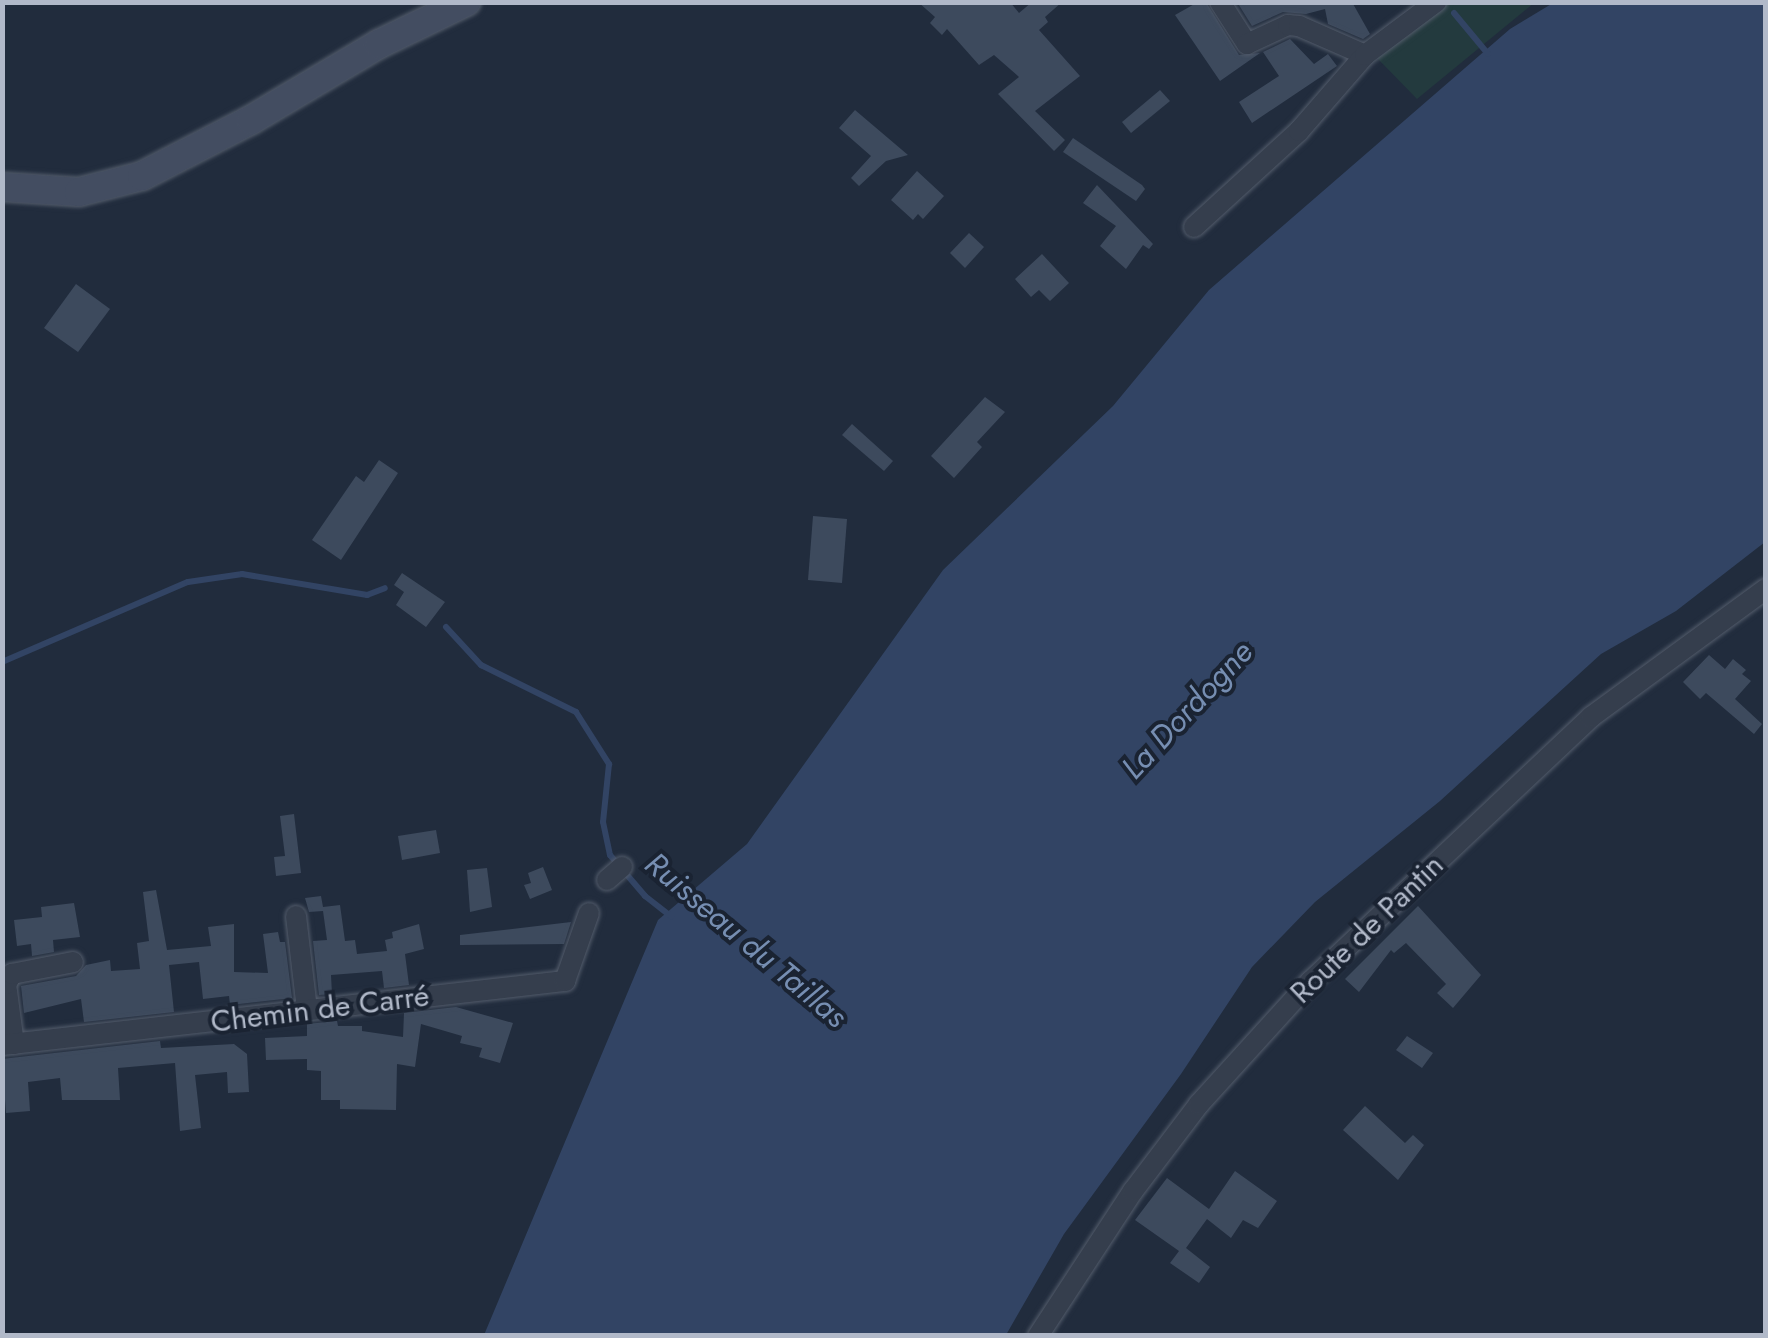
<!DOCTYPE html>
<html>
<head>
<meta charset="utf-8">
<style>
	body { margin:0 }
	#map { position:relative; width:1768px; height:1338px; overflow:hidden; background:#212c3d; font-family:Jost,sans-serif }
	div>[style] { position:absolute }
	.green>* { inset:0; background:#233a3e }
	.water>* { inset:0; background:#324464 }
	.stream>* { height:6px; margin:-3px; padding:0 3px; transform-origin:3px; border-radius:3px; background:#324464 }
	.building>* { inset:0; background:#3d4a5d }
	.roads { filter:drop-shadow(0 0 2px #535c6b) drop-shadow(0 0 2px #535c6b) }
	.minor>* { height:20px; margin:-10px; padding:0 10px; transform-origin:10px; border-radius:10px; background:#353e4d }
	.secondary>* { height:28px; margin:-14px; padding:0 14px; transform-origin:14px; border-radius:14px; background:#434d61 }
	span { translate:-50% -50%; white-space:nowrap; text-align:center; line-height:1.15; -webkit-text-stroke:8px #1a2332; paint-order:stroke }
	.street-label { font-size:30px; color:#b1b9c9 }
	.water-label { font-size:32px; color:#768eb2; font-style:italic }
	.frame { position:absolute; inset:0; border:5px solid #b1b9c9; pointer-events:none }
</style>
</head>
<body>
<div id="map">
	<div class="green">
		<div style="clip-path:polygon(1449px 3px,1534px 3px,1417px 99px,1377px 58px)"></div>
	</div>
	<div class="water">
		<div style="clip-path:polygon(1553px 3px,1765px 3px,1765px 542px,1676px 611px,1601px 654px,1440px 801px,1315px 902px,1252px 967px,1181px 1074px,1064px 1234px,1006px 1335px,484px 1335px,658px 920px,747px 844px,943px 570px,1113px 406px,1209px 290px,1510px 29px)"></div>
	</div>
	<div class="stream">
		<div style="left:1454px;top:13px;width:53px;rotate:50.3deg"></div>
		<div style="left:446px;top:627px;width:52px;rotate:47.4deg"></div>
		<div style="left:481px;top:665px;width:106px;rotate:26.3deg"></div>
		<div style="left:576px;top:712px;width:62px;rotate:57.6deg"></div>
		<div style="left:609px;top:764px;width:58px;rotate:95.9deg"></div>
		<div style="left:603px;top:822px;width:34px;rotate:78deg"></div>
		<div style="left:610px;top:855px;width:54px;rotate:49.5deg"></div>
		<div style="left:645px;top:896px;width:33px;rotate:38deg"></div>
		<div style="left:2px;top:662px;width:202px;rotate:-23.3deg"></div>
		<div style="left:188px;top:582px;width:55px;rotate:-8.4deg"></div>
		<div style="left:242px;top:574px;width:127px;rotate:9.5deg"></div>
		<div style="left:367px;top:595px;width:19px;rotate:-21deg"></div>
	</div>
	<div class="building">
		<div style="clip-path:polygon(918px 2px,1010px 2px,1019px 13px,1032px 2px,1062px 2px,1045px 17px,1048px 22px,1039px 30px,1080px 76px,1035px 111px,1065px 140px,1054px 151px,998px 94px,1019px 77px,994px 55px,979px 65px,947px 29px,942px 35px,930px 23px,935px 17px)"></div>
		<div style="clip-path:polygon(1198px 2px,1206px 2px,1239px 55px,1260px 53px,1220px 81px,1175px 15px)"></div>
		<div style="clip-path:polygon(1237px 2px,1352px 2px,1370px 34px,1363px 39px,1328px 24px,1325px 9px,1306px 14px,1283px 12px,1252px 26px)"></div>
		<div style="clip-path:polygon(1290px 39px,1314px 64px,1328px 54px,1337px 66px,1252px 123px,1239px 102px,1279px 76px,1263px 52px)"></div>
		<div style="clip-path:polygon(1160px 90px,1170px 101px,1131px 133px,1122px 122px)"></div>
		<div style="clip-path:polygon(855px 110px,908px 155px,886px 161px,859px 186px,851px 178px,871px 156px,839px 128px)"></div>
		<div style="clip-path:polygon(1073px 138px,1142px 185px,1145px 189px,1136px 201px,1063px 152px)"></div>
		<div style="clip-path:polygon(917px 171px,944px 196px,923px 219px,918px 214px,913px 220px,891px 200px)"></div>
		<div style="clip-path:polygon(1097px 185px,1153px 244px,1149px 249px,1143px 245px,1126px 269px,1100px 246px,1116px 226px,1083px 203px)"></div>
		<div style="clip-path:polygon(969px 233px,984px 247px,965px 268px,950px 253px)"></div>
		<div style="clip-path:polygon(1042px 254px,1069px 283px,1050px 301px,1039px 290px,1031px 297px,1015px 279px)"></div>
		<div style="clip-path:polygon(76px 284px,110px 309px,78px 352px,44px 328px)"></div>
		<div style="clip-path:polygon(985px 397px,1005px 412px,977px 442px,982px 447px,954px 478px,931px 456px)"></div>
		<div style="clip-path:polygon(852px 424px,893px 461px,884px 471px,842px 435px)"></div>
		<div style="clip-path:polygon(379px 460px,398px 473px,341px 560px,312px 540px,356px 476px,364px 482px)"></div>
		<div style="clip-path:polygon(813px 516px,847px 519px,842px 583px,808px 580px)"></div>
		<div style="clip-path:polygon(402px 573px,445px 602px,426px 627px,396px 605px,404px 592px,394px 585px)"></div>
		<div style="clip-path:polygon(1709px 655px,1725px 669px,1733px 659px,1746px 670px,1742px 674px,1751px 681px,1735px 699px,1762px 724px,1754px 734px,1706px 693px,1700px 699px,1683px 682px)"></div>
		<div style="clip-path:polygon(294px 814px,301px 873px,276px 876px,274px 857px,285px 856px,280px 816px)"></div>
		<div style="clip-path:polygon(436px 830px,440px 853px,402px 860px,398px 836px)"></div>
		<div style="clip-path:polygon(543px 867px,552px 890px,530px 899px,524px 885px,531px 883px,528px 873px)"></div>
		<div style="clip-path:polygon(487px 868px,492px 907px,470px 912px,467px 870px)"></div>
		<div style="clip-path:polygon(156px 890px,167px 950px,211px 946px,208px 927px,234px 924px,234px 972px,268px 973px,263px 934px,278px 932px,280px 942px,285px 942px,292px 998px,230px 1005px,229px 996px,203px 999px,199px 962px,169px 965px,174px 1012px,84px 1022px,81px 999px,24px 1013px,21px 986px,76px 976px,86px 965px,110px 960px,111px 971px,140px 969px,137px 943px,149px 941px,143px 892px)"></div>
		<div style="clip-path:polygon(321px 896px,323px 907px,340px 905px,345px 941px,355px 940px,357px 954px,387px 951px,385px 940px,393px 938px,392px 932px,419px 924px,424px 949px,405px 954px,409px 985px,384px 988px,382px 971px,331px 975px,332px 994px,319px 995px,313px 941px,327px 940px,323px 911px,309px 912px,305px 898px)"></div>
		<div style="clip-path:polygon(74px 903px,80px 937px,53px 940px,54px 952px,32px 956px,31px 944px,17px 946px,14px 920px,42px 917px,41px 907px)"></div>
		<div style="clip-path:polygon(1418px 906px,1481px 975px,1453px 1008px,1437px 993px,1446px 984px,1406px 943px,1394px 953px,1391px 950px,1359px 992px,1345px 979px)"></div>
		<div style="clip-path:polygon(571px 922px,564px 944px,460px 945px,460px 935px)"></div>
		<div style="clip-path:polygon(456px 1007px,513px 1023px,500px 1063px,479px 1057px,482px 1048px,460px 1043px,462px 1036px,421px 1024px,415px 1067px,397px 1064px,396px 1110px,340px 1109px,340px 1100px,321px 1100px,321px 1071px,307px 1070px,307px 1059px,266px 1060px,265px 1038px,307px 1036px,307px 1024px,337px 1021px,338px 1026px,362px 1026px,362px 1031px,403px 1037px,404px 1013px)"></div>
		<div style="clip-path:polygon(1407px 1036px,1433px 1053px,1422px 1068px,1396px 1050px)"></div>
		<div style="clip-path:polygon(160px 1041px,161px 1048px,234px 1044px,247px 1054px,249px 1092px,228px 1093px,227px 1072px,195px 1075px,201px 1128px,180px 1131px,175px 1063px,118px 1068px,120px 1100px,62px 1100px,60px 1078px,28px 1082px,30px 1111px,6px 1113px,2px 1059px)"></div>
		<div style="clip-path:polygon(1365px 1106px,1405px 1143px,1413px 1135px,1424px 1145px,1398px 1180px,1343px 1130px)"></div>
		<div style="clip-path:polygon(1235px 1171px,1277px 1201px,1258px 1228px,1243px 1220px,1231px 1238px,1207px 1219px,1186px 1248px,1210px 1267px,1199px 1283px,1170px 1263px,1179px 1251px,1135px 1220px,1167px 1178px,1209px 1209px)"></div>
	</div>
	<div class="roads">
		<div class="minor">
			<div style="left:1220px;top:2px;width:50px;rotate:57.3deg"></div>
			<div style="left:1247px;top:44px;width:45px;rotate:-24.9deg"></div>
			<div style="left:1288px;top:25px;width:11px;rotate:5deg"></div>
			<div style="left:1299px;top:26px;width:72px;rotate:23.7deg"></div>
			<div style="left:1194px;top:227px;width:142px;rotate:-42.4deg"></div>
			<div style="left:1299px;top:131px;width:101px;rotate:-49deg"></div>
			<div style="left:1365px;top:55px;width:89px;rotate:-36.7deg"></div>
			<div style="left:607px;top:880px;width:20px;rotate:-41deg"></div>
			<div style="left:296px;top:916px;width:95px;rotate:83.3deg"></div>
			<div style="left:14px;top:1044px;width:61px;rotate:-97.6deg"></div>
			<div style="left:6px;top:984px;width:12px;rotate:-59deg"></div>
			<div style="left:12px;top:974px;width:62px;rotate:-11.1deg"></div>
			<div style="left:2px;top:1045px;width:567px;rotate:-6.49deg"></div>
			<div style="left:565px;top:981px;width:72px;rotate:-70.6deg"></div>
			<div style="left:1038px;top:1336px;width:173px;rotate:-56.8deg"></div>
			<div style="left:1133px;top:1191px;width:109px;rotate:-52.8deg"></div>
			<div style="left:1199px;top:1104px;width:166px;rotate:-47.7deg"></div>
			<div style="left:1311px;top:981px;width:385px;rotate:-43.3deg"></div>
			<div style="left:1591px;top:717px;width:217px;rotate:-36.2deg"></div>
		</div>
		<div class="secondary">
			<div style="left:2px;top:187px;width:77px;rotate:3.7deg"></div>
			<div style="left:79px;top:192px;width:65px;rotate:-14.3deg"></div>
			<div style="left:142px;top:176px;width:123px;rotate:-27.2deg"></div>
			<div style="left:251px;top:120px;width:149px;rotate:-30.7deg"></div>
			<div style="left:379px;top:44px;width:97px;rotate:-25.8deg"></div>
		</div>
	</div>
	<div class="street-label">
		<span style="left:1367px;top:929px;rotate:-44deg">Route de Pantin</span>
		<span style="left:320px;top:1009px;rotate:-7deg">Chemin de Carré</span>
	</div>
	<div class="water-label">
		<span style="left:1187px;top:710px;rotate:-47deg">La Dordogne</span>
		<span style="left:746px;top:940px;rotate:40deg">Ruisseau du Taillas</span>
	</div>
	<div class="frame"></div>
</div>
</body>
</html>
